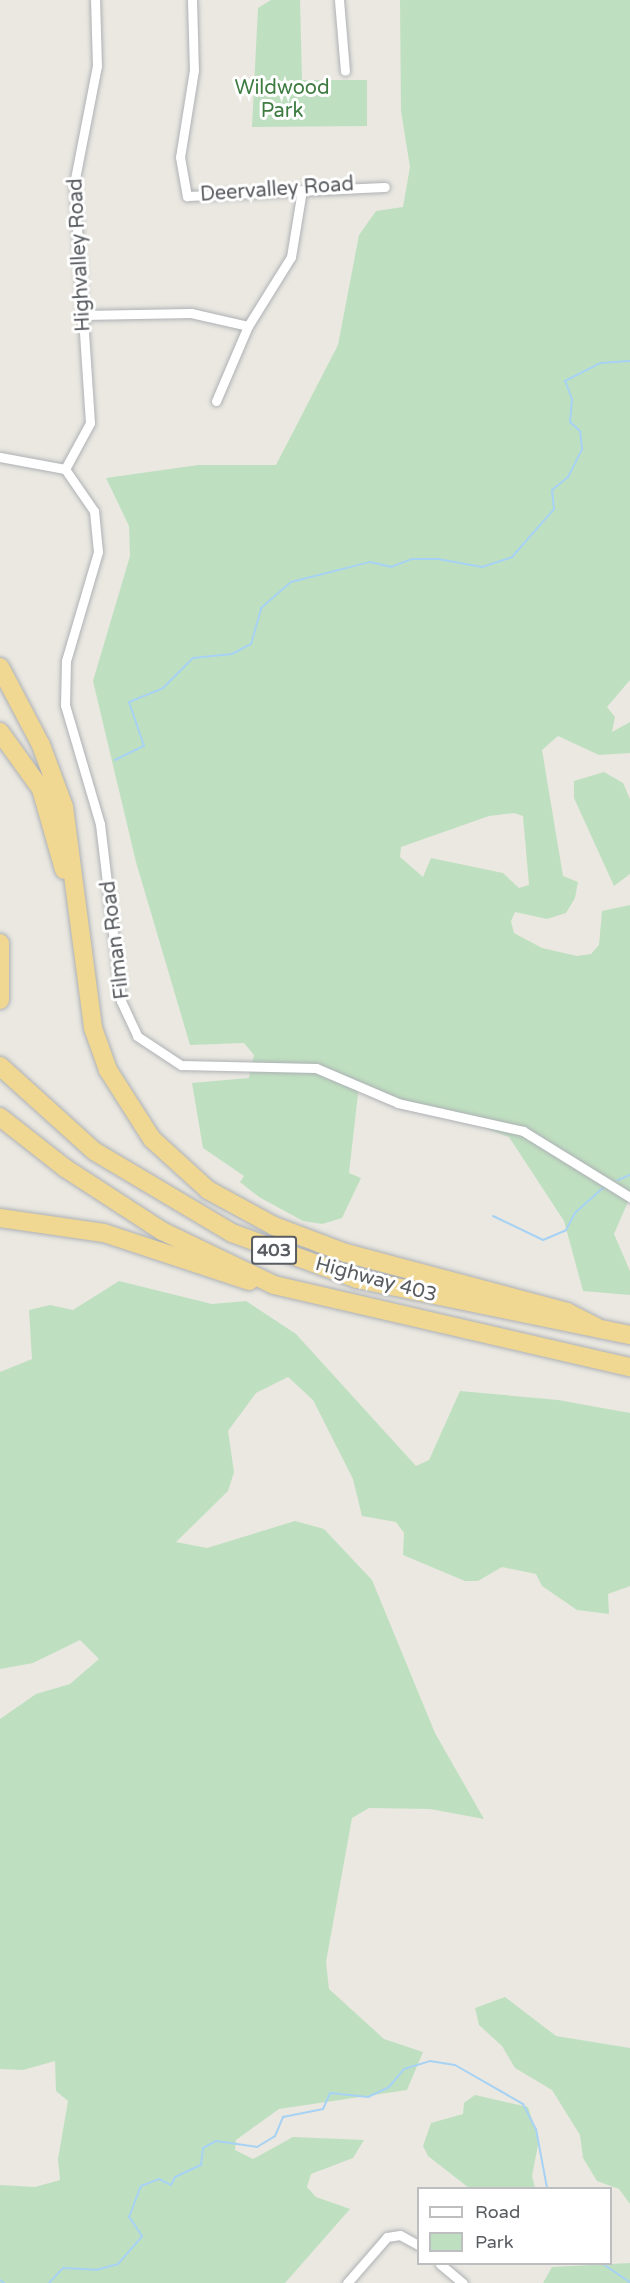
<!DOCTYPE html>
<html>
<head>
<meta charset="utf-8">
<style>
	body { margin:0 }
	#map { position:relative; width:630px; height:2283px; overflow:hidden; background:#eae8e1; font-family:"Varela Round",sans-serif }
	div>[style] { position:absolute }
	.green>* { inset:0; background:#bfe0c0 }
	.stream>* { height:2px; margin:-1px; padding:0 1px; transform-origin:1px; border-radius:1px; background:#a7d2f4 }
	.roads { filter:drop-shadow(0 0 2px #aeb1b5) drop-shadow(0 0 2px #aeb1b5) }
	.minor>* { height:9px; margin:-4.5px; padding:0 4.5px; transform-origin:4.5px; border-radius:4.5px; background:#fff }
	.motorway>* { height:18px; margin:-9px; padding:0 9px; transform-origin:9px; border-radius:9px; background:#f0d892 }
	span { translate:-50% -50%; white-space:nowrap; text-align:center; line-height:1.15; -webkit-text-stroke:6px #fff; paint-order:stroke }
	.shield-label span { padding:2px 4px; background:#fff; border:2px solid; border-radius:4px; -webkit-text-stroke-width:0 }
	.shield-label { font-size:18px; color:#595c60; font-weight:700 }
	.park-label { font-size:20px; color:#3d7b40 }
	.street-label { font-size:20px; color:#595c60 }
	.legend { position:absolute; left:417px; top:2187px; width:195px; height:78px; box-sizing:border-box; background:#fff; border:2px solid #bdbebf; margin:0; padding:8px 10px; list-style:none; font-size:18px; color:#595c60 }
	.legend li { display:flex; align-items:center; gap:12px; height:30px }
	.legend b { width:30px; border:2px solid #bdbebf }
</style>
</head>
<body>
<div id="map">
	<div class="green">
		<div style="clip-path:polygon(271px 0,300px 0,302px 80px,367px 80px,367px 126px,252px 127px,258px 8px)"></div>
		<div style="clip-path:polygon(evenodd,400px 0,630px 0,630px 680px,607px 707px,615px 717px,612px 732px,630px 722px,630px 753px,599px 755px,558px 736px,542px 750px,563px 876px,578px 882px,575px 898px,566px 913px,547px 919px,515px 912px,511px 921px,514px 933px,542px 948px,577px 956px,591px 954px,599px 945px,602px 911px,630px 905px,630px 1197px,614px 1234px,630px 1271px,630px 1295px,583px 1291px,564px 1221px,509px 1137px,445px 1113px,395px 1105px,359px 1085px,349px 1173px,361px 1178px,342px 1218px,322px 1224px,303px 1221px,259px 1197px,240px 1182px,244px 1176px,203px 1148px,192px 1083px,249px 1078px,254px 1055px,244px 1043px,190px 1045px,136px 862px,93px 681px,130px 556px,129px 526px,106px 478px,198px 465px,276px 465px,338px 345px,359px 235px,376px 211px,403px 207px,410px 167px,401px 111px,400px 0,514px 813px,523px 816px,529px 885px,519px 888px,503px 873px,431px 858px,423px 877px,400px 857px,401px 847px,489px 816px,514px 813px)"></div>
		<div style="clip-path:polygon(604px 772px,623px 783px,630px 799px,630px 874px,614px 886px,574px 798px,574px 781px)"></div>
		<div style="clip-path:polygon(119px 1281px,212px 1304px,246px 1301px,296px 1334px,416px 1466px,429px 1460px,460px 1391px,558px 1400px,630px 1413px,630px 1586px,608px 1594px,609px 1614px,577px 1610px,542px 1586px,536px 1574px,502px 1567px,478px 1581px,465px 1581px,403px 1555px,404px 1533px,396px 1522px,362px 1516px,353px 1479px,313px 1400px,288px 1377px,256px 1393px,228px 1431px,234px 1472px,228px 1491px,176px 1542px,207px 1548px,295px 1521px,324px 1529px,372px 1580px,435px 1733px,484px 1819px,430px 1809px,369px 1808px,352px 1818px,326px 1962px,329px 1989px,384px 2039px,423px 2052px,407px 2090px,279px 2109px,236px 2140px,235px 2150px,253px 2159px,293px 2137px,364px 2140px,353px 2158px,311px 2174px,307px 2187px,316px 2197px,350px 2209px,285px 2283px,0 2283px,0 2185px,35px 2187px,60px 2180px,58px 2159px,68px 2101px,56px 2091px,55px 2061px,23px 2070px,0 2069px,0 1719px,36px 1694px,70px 1684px,99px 1659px,80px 1640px,33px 1663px,0 1669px,0 1372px,32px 1359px,29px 1310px,50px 1305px,73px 1310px)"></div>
		<div style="clip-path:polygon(505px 1997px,556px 2036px,630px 2048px,630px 2204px,619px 2189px,597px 2181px,583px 2158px,580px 2135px,552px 2090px,515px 2068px,502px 2046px,479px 2025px,475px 2008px)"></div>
		<div style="clip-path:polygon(475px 2095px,528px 2107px,539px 2140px,532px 2176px,535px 2188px,469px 2188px,428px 2156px,423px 2146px,431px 2123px,463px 2114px,464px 2103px)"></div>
		<div style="clip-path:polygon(630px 2263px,630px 2283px,543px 2283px,552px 2267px)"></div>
	</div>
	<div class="stream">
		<div style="left:115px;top:760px;width:32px;rotate:-26deg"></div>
		<div style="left:144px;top:746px;width:46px;rotate:-108.8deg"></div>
		<div style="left:129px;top:702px;width:37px;rotate:-22deg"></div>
		<div style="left:163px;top:688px;width:42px;rotate:-45deg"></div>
		<div style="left:193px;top:658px;width:39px;rotate:-6deg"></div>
		<div style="left:232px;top:654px;width:21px;rotate:-28deg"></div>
		<div style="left:251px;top:644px;width:37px;rotate:-74deg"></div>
		<div style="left:261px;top:608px;width:40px;rotate:-41deg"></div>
		<div style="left:291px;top:582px;width:81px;rotate:-14.2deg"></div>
		<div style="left:370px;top:562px;width:22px;rotate:13deg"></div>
		<div style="left:391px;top:567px;width:22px;rotate:-21deg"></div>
		<div style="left:412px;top:559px;width:26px"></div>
		<div style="left:438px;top:559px;width:45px;rotate:10.3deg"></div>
		<div style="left:482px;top:567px;width:32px;rotate:-18deg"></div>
		<div style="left:512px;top:557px;width:64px;rotate:-48.8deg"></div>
		<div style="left:554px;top:509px;width:19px;rotate:-96deg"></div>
		<div style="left:552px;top:490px;width:21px;rotate:-39deg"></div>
		<div style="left:568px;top:477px;width:31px;rotate:-63deg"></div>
		<div style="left:582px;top:449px;width:18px;rotate:-96deg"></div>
		<div style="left:580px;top:431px;width:13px;rotate:-138deg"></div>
		<div style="left:570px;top:422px;width:23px;rotate:-85deg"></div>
		<div style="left:572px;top:399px;width:19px;rotate:-111deg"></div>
		<div style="left:565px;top:381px;width:39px;rotate:-27deg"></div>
		<div style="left:600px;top:363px;width:30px;rotate:-4deg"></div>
		<div style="left:618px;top:1180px;width:13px;rotate:-23deg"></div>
		<div style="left:493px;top:1216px;width:55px;rotate:25.6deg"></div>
		<div style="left:543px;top:1240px;width:25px;rotate:-23deg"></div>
		<div style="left:566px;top:1230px;width:19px;rotate:-62deg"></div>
		<div style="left:575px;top:1213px;width:40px;rotate:-42deg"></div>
		<div style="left:603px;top:2264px;width:32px;rotate:34deg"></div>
		<div style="left:0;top:2280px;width:5px;rotate:37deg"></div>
		<div style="left:49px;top:2283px;width:21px;rotate:-47deg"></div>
		<div style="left:63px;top:2268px;width:33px;rotate:3deg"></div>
		<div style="left:96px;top:2270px;width:23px;rotate:-15deg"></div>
		<div style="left:118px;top:2264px;width:37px;rotate:-49deg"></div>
		<div style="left:142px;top:2236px;width:23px;rotate:-124deg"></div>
		<div style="left:129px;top:2217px;width:33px;rotate:-69deg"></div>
		<div style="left:141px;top:2186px;width:19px;rotate:-21deg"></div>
		<div style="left:159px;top:2179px;width:13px;rotate:27deg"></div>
		<div style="left:171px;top:2185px;width:9px;rotate:-63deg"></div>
		<div style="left:175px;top:2177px;width:29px;rotate:-25deg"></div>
		<div style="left:201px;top:2165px;width:17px;rotate:-83deg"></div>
		<div style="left:203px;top:2148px;width:15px;rotate:-28deg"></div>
		<div style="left:216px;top:2141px;width:41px;rotate:8.3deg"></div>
		<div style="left:257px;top:2147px;width:21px;rotate:-31deg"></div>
		<div style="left:275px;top:2136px;width:21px;rotate:-67deg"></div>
		<div style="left:283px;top:2117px;width:41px;rotate:-11.3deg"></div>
		<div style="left:323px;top:2109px;width:17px;rotate:-66deg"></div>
		<div style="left:330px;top:2093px;width:38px;rotate:6deg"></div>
		<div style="left:368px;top:2097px;width:23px;rotate:-25deg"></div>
		<div style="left:389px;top:2087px;width:23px;rotate:-50deg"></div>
		<div style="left:404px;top:2069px;width:27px;rotate:-17deg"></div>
		<div style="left:430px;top:2061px;width:25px;rotate:9deg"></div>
		<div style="left:455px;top:2065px;width:78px;rotate:29.8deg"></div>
		<div style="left:523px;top:2104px;width:28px;rotate:63deg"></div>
		<div style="left:536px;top:2129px;width:60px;rotate:79.4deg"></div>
	</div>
	<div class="roads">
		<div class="minor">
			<div style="left:192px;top:0;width:70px;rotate:88.4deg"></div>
			<div style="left:194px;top:70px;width:88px;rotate:99.1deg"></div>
			<div style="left:180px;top:157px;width:40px;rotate:80deg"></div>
			<div style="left:187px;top:196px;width:198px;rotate:-2.6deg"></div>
			<div style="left:339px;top:0;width:71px;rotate:85.2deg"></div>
			<div style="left:83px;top:315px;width:108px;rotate:-1.1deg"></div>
			<div style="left:191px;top:313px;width:58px;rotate:12.8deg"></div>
			<div style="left:216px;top:401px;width:82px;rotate:-66.9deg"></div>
			<div style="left:248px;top:326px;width:81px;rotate:-58.1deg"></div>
			<div style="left:291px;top:257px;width:68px;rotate:-80.7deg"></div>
			<div style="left:0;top:457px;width:66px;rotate:10.5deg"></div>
			<div style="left:65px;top:469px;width:51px;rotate:55.4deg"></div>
			<div style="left:94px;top:511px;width:41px;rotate:84.4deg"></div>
			<div style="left:98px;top:552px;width:114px;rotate:106.4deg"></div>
			<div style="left:66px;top:661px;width:44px;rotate:91.3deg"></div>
			<div style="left:65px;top:705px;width:124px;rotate:73.6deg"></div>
			<div style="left:100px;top:824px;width:178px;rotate:83.2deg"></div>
			<div style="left:121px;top:1001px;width:38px;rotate:65deg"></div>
			<div style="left:137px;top:1036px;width:53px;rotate:33.4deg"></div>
			<div style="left:181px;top:1065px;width:135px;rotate:1.3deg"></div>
			<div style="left:316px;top:1068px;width:89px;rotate:23.1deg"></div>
			<div style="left:398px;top:1103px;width:128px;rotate:12.6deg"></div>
			<div style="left:523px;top:1131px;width:126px;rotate:31.7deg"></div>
			<div style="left:65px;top:469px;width:52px;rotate:-61.5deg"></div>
			<div style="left:90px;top:423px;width:240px;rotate:-93.8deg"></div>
			<div style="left:74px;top:184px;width:120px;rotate:-79deg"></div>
			<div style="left:97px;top:66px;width:66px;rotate:-91.7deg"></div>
			<div style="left:440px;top:2264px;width:30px;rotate:40deg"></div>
			<div style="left:347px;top:2283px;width:61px;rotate:-49deg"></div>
			<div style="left:387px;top:2237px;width:13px;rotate:-9deg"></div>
			<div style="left:400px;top:2235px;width:21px;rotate:29deg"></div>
		</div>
		<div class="motorway">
			<div style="left:0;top:667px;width:88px;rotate:62.3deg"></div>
			<div style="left:41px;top:745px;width:66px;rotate:69.6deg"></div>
			<div style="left:64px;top:807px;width:223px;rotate:82.5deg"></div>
			<div style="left:93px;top:1028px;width:45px;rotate:70.3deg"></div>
			<div style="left:108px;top:1070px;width:82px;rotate:57.5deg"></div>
			<div style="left:152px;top:1139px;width:76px;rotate:42.3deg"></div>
			<div style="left:208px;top:1190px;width:75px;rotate:28.6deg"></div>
			<div style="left:274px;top:1226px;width:77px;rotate:20.6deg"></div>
			<div style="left:346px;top:1253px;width:229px;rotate:14.9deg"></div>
			<div style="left:567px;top:1312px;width:33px;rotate:27deg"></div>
			<div style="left:0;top:732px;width:70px;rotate:54.3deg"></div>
			<div style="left:41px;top:789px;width:84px;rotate:74.1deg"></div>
			<div style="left:0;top:943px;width:57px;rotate:90deg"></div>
			<div style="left:0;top:1066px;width:127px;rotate:42.1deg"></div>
			<div style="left:94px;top:1151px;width:161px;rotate:30.7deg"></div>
			<div style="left:232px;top:1233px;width:133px;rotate:20.2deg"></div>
			<div style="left:357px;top:1279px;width:279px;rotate:11.6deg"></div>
			<div style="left:0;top:1117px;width:83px;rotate:38.1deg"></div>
			<div style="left:65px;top:1168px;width:116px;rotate:33deg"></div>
			<div style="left:162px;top:1231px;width:124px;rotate:25.7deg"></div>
			<div style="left:274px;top:1285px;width:365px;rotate:13deg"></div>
			<div style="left:0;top:1218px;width:105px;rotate:8.2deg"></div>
			<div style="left:104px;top:1233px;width:153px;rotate:18.3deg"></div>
		</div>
	</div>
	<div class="shield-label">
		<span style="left:274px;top:1250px">403</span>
	</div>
	<div class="park-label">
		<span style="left:282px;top:100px">Wildwood<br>Park</span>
	</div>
	<div class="street-label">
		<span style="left:277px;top:190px;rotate:-4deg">Deervalley Road</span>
		<span style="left:80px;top:255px;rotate:-93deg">Highvalley Road</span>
		<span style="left:116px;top:940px;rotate:-97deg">Filman Road</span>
		<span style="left:376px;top:1280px;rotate:15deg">Highway 403</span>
	</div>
	<ul class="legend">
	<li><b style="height:8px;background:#fff"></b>Road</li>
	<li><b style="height:16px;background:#bfe0c0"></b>Park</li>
	</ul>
</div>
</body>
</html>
